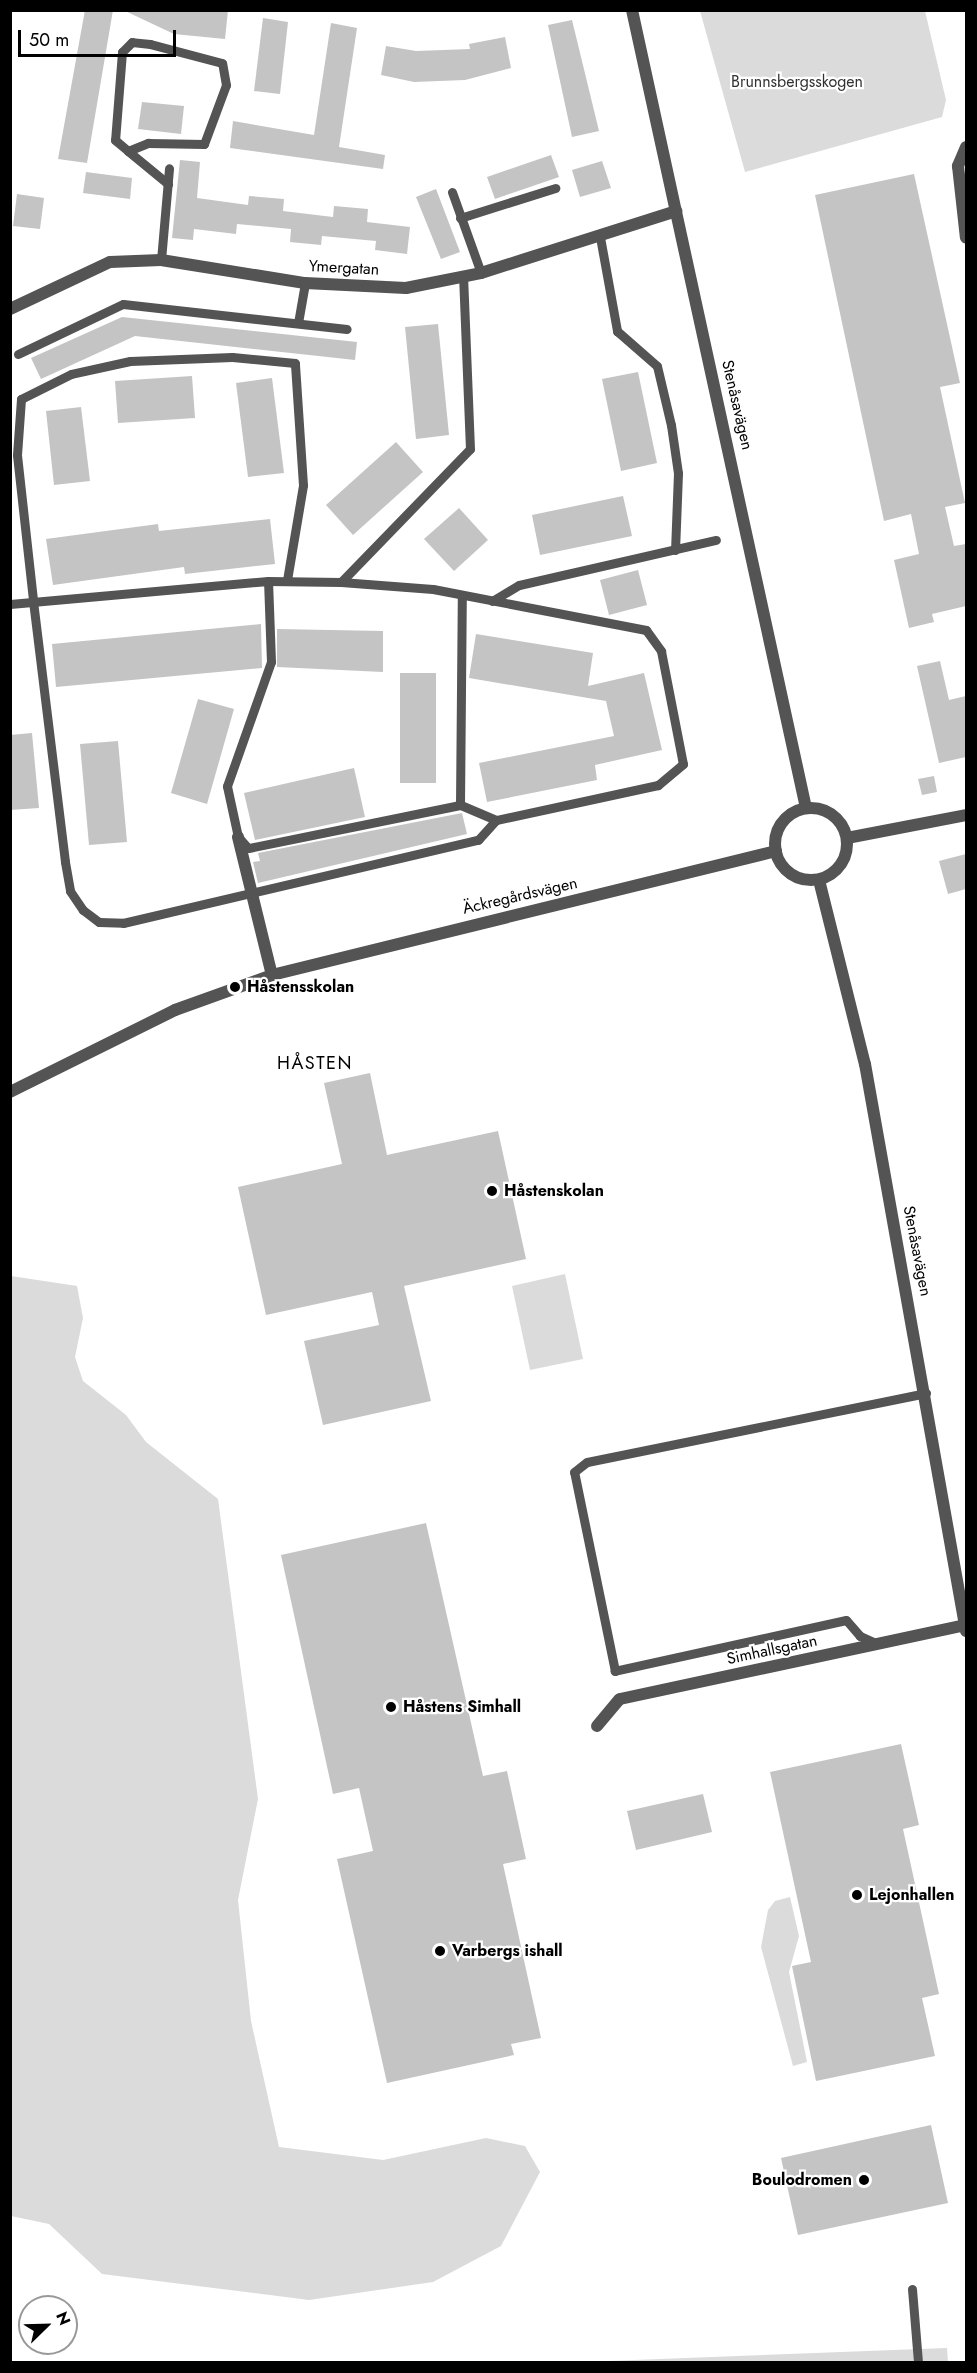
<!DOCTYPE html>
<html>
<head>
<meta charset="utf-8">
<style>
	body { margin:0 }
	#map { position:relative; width:977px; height:2373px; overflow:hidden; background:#fff; font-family:Jost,sans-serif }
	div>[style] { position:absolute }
	.green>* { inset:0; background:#dbdbdb }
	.building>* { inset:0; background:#c4c4c4 }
	.service>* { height:9px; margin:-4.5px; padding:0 4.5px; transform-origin:4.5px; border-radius:4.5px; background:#545454 }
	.minor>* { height:12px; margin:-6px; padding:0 6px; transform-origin:6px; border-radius:6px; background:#545454 }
	.tertiary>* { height:12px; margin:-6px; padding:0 6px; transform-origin:6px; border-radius:6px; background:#545454 }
	.tertiary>.ring { margin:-6px; padding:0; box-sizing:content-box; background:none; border:12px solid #545454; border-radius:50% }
	.dots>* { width:16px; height:16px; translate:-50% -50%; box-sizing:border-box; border:3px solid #fff; border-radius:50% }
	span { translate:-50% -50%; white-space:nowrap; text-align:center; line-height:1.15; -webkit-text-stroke:4.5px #fff; paint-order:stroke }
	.park-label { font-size:16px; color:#323232 }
	.street-label { font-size:16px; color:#000 }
	.poi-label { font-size:16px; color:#000; font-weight:700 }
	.left { translate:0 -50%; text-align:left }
	.right { translate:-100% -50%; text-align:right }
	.neighbourhood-label { font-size:18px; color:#000; letter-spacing:1.5px }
	.frame { position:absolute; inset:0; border:12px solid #000; pointer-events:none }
	.north { position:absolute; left:18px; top:2295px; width:60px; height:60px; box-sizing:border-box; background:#fff; border:2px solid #999; border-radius:50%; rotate:67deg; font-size:16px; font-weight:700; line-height:24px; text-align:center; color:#000 }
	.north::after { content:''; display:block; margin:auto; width:21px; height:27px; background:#000; clip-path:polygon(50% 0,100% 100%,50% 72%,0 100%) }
	.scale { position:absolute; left:18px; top:30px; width:158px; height:27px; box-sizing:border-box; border:3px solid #000; border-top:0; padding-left:8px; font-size:18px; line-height:21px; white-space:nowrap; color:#000; -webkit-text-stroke:4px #fff; paint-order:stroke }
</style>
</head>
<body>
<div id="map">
	<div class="green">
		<div style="clip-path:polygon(700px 11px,925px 11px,946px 100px,942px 117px,745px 172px)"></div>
		<div style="clip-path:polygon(565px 1274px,583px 1359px,530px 1370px,512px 1286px)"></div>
		<div style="clip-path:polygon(11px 1276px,77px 1286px,83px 1318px,75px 1357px,83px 1381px,126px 1415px,146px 1442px,218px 1499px,258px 1799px,238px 1900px,251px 2021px,279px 2147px,383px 2160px,486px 2138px,525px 2146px,540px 2172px,501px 2246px,433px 2282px,309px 2300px,102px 2274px,49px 2224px,11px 2216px)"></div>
		<div style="clip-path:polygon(790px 1897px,799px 1936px,789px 1972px,807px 2062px,793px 2066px,761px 1947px,768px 1910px,775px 1901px)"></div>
		<div style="clip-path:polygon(947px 2348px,948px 2362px,582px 2362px)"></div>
	</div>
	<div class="building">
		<div style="clip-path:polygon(85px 10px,113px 10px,87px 163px,58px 159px)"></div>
		<div style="clip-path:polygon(123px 10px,228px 10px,225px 39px,174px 34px)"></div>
		<div style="clip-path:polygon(263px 18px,288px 22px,280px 94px,254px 91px)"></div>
		<div style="clip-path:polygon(572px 20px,599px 131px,572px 137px,548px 25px)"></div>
		<div style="clip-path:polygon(331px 23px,357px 28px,339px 147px,385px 155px,383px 169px,230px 148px,233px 121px,314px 135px)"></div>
		<div style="clip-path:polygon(505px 37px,511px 68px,465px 80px,414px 82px,381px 75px,386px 46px,416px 51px,470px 49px,469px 44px)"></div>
		<div style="clip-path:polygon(142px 102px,184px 106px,181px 134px,138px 129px)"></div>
		<div style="clip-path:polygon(551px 155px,559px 177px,495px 199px,487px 177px)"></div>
		<div style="clip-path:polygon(180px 160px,200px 162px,197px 198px,248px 205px,249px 196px,284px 199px,283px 211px,333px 217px,334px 206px,368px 209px,367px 222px,410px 227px,407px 254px,375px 250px,376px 241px,322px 236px,321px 245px,290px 242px,291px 229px,237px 224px,236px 234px,194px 229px,193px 240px,172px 238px)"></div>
		<div style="clip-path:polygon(602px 161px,611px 188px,580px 197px,572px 170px)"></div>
		<div style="clip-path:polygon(86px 172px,132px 178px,130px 199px,83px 193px)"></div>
		<div style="clip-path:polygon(914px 174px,960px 383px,940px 387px,965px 503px,945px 507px,954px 546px,966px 544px,966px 606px,932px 614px,934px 622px,909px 628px,894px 560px,919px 554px,911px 514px,884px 521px,815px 195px)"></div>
		<div style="clip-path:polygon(436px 189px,460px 252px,441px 259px,416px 197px)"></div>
		<div style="clip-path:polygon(17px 194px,44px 198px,40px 229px,13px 226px)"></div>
		<div style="clip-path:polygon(122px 317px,357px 342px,355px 360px,135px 336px,41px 379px,31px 358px)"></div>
		<div style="clip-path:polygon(438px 324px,449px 435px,416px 439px,405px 327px)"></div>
		<div style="clip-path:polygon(638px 372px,657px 463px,621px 471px,602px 379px)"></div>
		<div style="clip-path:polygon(192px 376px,195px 418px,118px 423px,115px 381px)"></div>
		<div style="clip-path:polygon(272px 378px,284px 473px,248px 477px,236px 383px)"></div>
		<div style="clip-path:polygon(81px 407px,90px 481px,54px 485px,46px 411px)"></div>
		<div style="clip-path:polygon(396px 442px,423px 472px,353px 535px,326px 505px)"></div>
		<div style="clip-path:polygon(623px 496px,632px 536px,540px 555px,532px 515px)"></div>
		<div style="clip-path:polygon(459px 508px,488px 540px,454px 571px,424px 539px)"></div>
		<div style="clip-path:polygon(270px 519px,275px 564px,185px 574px,184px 567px,53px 585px,46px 539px,158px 524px,159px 531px)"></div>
		<div style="clip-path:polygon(638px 570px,647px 605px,609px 615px,600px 580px)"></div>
		<div style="clip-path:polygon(261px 624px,262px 668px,56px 687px,52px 644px)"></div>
		<div style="clip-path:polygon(277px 629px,383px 631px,383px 672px,277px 667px)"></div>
		<div style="clip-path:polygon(476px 634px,593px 653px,588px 686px,644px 673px,662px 750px,595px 765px,597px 780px,487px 802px,479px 763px,614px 736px,606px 701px,469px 678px)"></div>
		<div style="clip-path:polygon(940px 661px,949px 700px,966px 696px,966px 757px,939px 763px,917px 666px)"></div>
		<div style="clip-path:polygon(400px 673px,436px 673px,436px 783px,400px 783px)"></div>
		<div style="clip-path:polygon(198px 699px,234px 709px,207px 804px,171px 793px)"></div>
		<div style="clip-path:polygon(32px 733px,39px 808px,10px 810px,10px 735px)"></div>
		<div style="clip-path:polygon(118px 741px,127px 842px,89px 845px,80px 744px)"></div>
		<div style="clip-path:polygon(354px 768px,365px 817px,255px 840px,244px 793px)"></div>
		<div style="clip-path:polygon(934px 776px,937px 792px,922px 795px,918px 779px)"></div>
		<div style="clip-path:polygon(462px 813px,467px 834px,258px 883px,253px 862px,260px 861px,258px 853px)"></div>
		<div style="clip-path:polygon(966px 854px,966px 889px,948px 894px,939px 861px)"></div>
		<div style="clip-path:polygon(370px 1073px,387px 1155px,498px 1131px,526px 1259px,404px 1286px,431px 1401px,323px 1425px,304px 1341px,379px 1325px,372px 1292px,266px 1315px,238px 1187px,342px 1164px,324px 1083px)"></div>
		<div style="clip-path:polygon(426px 1523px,483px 1776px,507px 1771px,526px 1859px,503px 1864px,541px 2038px,511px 2044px,514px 2055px,387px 2083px,337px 1859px,373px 1851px,359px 1788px,333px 1794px,281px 1555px)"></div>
		<div style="clip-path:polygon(901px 1744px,919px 1825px,903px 1829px,939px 1994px,922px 1998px,935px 2056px,816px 2081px,792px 1966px,811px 1962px,770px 1772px)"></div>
		<div style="clip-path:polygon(703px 1794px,712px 1832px,636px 1850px,627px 1811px)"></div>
		<div style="clip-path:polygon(931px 2125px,948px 2203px,798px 2235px,781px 2158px)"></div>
	</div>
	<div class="service">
		<div style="left:128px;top:151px;width:22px;rotate:-22deg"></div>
		<div style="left:148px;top:143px;width:56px;rotate:1deg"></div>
		<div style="left:204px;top:144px;width:63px;rotate:-69.6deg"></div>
		<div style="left:226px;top:85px;width:22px;rotate:-100deg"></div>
		<div style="left:222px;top:63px;width:74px;rotate:-165.2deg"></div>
		<div style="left:150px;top:44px;width:18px;rotate:-174deg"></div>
		<div style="left:132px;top:42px;width:14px;rotate:135deg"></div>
		<div style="left:122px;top:52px;width:88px;rotate:94.5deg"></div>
		<div style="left:115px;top:140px;width:17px;rotate:40deg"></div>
		<div style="left:128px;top:151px;width:52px;rotate:39.5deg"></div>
		<div style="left:452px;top:192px;width:86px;rotate:70.3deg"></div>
		<div style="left:460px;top:218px;width:100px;rotate:-17.5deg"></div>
		<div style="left:600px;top:237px;width:96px;rotate:79.7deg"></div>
		<div style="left:617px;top:331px;width:53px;rotate:41.2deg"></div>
		<div style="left:657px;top:366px;width:61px;rotate:76.7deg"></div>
		<div style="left:671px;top:425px;width:49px;rotate:81.7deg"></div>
		<div style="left:678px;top:473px;width:77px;rotate:92.2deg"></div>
		<div style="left:161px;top:260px;width:92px;rotate:-85deg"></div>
		<div style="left:298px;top:323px;width:41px;rotate:-80.1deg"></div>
		<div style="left:18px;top:354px;width:116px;rotate:-25.5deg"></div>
		<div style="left:123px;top:304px;width:225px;rotate:6.4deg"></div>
		<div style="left:287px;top:580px;width:96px;rotate:-80.4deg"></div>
		<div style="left:303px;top:485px;width:122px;rotate:-93.8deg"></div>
		<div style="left:295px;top:363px;width:63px;rotate:-174.6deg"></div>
		<div style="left:232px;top:357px;width:102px;rotate:177.8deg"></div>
		<div style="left:130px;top:361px;width:60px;rotate:167.6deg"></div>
		<div style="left:71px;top:374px;width:56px;rotate:153.4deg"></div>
		<div style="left:21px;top:399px;width:56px;rotate:94.1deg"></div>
		<div style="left:17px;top:455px;width:147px;rotate:83.7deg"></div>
		<div style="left:33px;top:601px;width:263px;rotate:83deg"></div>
		<div style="left:65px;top:862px;width:29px;rotate:80deg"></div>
		<div style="left:70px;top:891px;width:23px;rotate:56deg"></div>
		<div style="left:83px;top:910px;width:20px;rotate:37deg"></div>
		<div style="left:99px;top:922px;width:24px;rotate:2deg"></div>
		<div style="left:123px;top:923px;width:365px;rotate:-13.2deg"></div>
		<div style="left:478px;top:840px;width:27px;rotate:-48deg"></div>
		<div style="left:341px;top:582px;width:185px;rotate:-45.9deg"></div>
		<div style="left:470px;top:449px;width:171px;rotate:-92.3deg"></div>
		<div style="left:492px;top:601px;width:31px;rotate:-31deg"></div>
		<div style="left:519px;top:585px;width:202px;rotate:-12.9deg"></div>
		<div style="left:10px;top:604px;width:259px;rotate:-5.1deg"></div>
		<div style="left:268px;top:581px;width:73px;rotate:0.8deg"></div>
		<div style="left:341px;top:582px;width:92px;rotate:4.4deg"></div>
		<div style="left:433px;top:589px;width:217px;rotate:10.9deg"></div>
		<div style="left:646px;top:630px;width:26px;rotate:54deg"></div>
		<div style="left:661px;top:651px;width:115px;rotate:79deg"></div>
		<div style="left:683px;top:764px;width:33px;rotate:140deg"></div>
		<div style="left:658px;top:785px;width:166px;rotate:167.8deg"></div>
		<div style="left:496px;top:820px;width:39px;rotate:-157deg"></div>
		<div style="left:460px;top:805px;width:216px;rotate:168.5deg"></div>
		<div style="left:248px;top:848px;width:15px;rotate:-132deg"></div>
		<div style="left:238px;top:837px;width:52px;rotate:-102.2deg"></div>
		<div style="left:227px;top:786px;width:132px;rotate:-70.5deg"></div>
		<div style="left:271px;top:662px;width:81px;rotate:-92.1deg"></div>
		<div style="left:460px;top:805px;width:210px;rotate:-89.5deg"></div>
		<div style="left:878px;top:1644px;width:20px;rotate:-156deg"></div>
		<div style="left:860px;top:1636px;width:21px;rotate:-131deg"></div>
		<div style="left:846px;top:1620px;width:237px;rotate:167.6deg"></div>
		<div style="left:615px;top:1671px;width:203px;rotate:-101.6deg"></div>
		<div style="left:574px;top:1472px;width:16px;rotate:-38deg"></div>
		<div style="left:587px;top:1462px;width:346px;rotate:-11.5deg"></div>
		<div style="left:912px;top:2289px;width:73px;rotate:85.3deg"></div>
	</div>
	<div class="minor">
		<div style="left:632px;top:10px;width:817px;rotate:77.7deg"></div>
		<div style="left:966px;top:147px;width:21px;rotate:113deg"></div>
		<div style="left:958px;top:166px;width:72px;rotate:83.7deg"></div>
		<div style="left:10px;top:309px;width:110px;rotate:-25.2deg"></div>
		<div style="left:110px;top:262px;width:51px;rotate:-2.2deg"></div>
		<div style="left:161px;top:260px;width:146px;rotate:9.1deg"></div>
		<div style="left:305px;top:283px;width:101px;rotate:2.8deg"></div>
		<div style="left:406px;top:288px;width:76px;rotate:-11.3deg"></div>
		<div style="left:481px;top:273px;width:205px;rotate:-17.6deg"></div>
		<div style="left:238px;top:837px;width:142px;rotate:76.2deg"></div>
		<div style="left:819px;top:880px;width:190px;rotate:76deg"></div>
		<div style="left:865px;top:1064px;width:576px;rotate:79.9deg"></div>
		<div style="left:597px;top:1726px;width:35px;rotate:-50deg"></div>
		<div style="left:620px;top:1699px;width:354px;rotate:-12.1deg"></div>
	</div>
	<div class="tertiary">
		<div class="ring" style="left:775px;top:808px;width:60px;height:60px"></div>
		<div style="left:847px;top:838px;width:121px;rotate:-10.9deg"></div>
		<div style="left:10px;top:1092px;width:184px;rotate:-26.4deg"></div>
		<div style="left:175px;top:1010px;width:103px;rotate:-19.8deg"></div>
		<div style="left:272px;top:975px;width:519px;rotate:-13.82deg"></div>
	</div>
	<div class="dots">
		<div style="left:235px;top:987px;background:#000"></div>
		<div style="left:492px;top:1191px;background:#000"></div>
		<div style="left:391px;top:1707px;background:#000"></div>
		<div style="left:857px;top:1895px;background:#000"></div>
		<div style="left:440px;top:1951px;background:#000"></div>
		<div style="left:864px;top:2180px;background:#000"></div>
	</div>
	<div class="park-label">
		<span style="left:797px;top:82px">Brunnsbergsskogen</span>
	</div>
	<div class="street-label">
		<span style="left:344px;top:268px;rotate:3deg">Ymergatan</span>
		<span style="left:737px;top:405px;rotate:77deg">Stenåsavägen</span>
		<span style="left:520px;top:896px;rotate:-13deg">Äckregårdsvägen</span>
		<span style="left:917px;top:1251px;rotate:79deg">Stenåsavägen</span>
		<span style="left:772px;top:1650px;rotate:-12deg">Simhallsgatan</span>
	</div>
	<div class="poi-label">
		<span class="left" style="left:247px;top:987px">Håstensskolan</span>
		<span class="left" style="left:504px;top:1191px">Håstenskolan</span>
		<span class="left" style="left:403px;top:1707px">Håstens Simhall</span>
		<span class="left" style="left:869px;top:1895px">Lejonhallen</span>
		<span class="left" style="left:452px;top:1951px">Varbergs ishall</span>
		<span class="right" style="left:852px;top:2180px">Boulodromen</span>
	</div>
	<div class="neighbourhood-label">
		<span style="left:315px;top:1063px">HÅSTEN</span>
	</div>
	<div class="frame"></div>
	<div class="north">N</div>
	<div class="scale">50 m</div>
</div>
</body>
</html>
